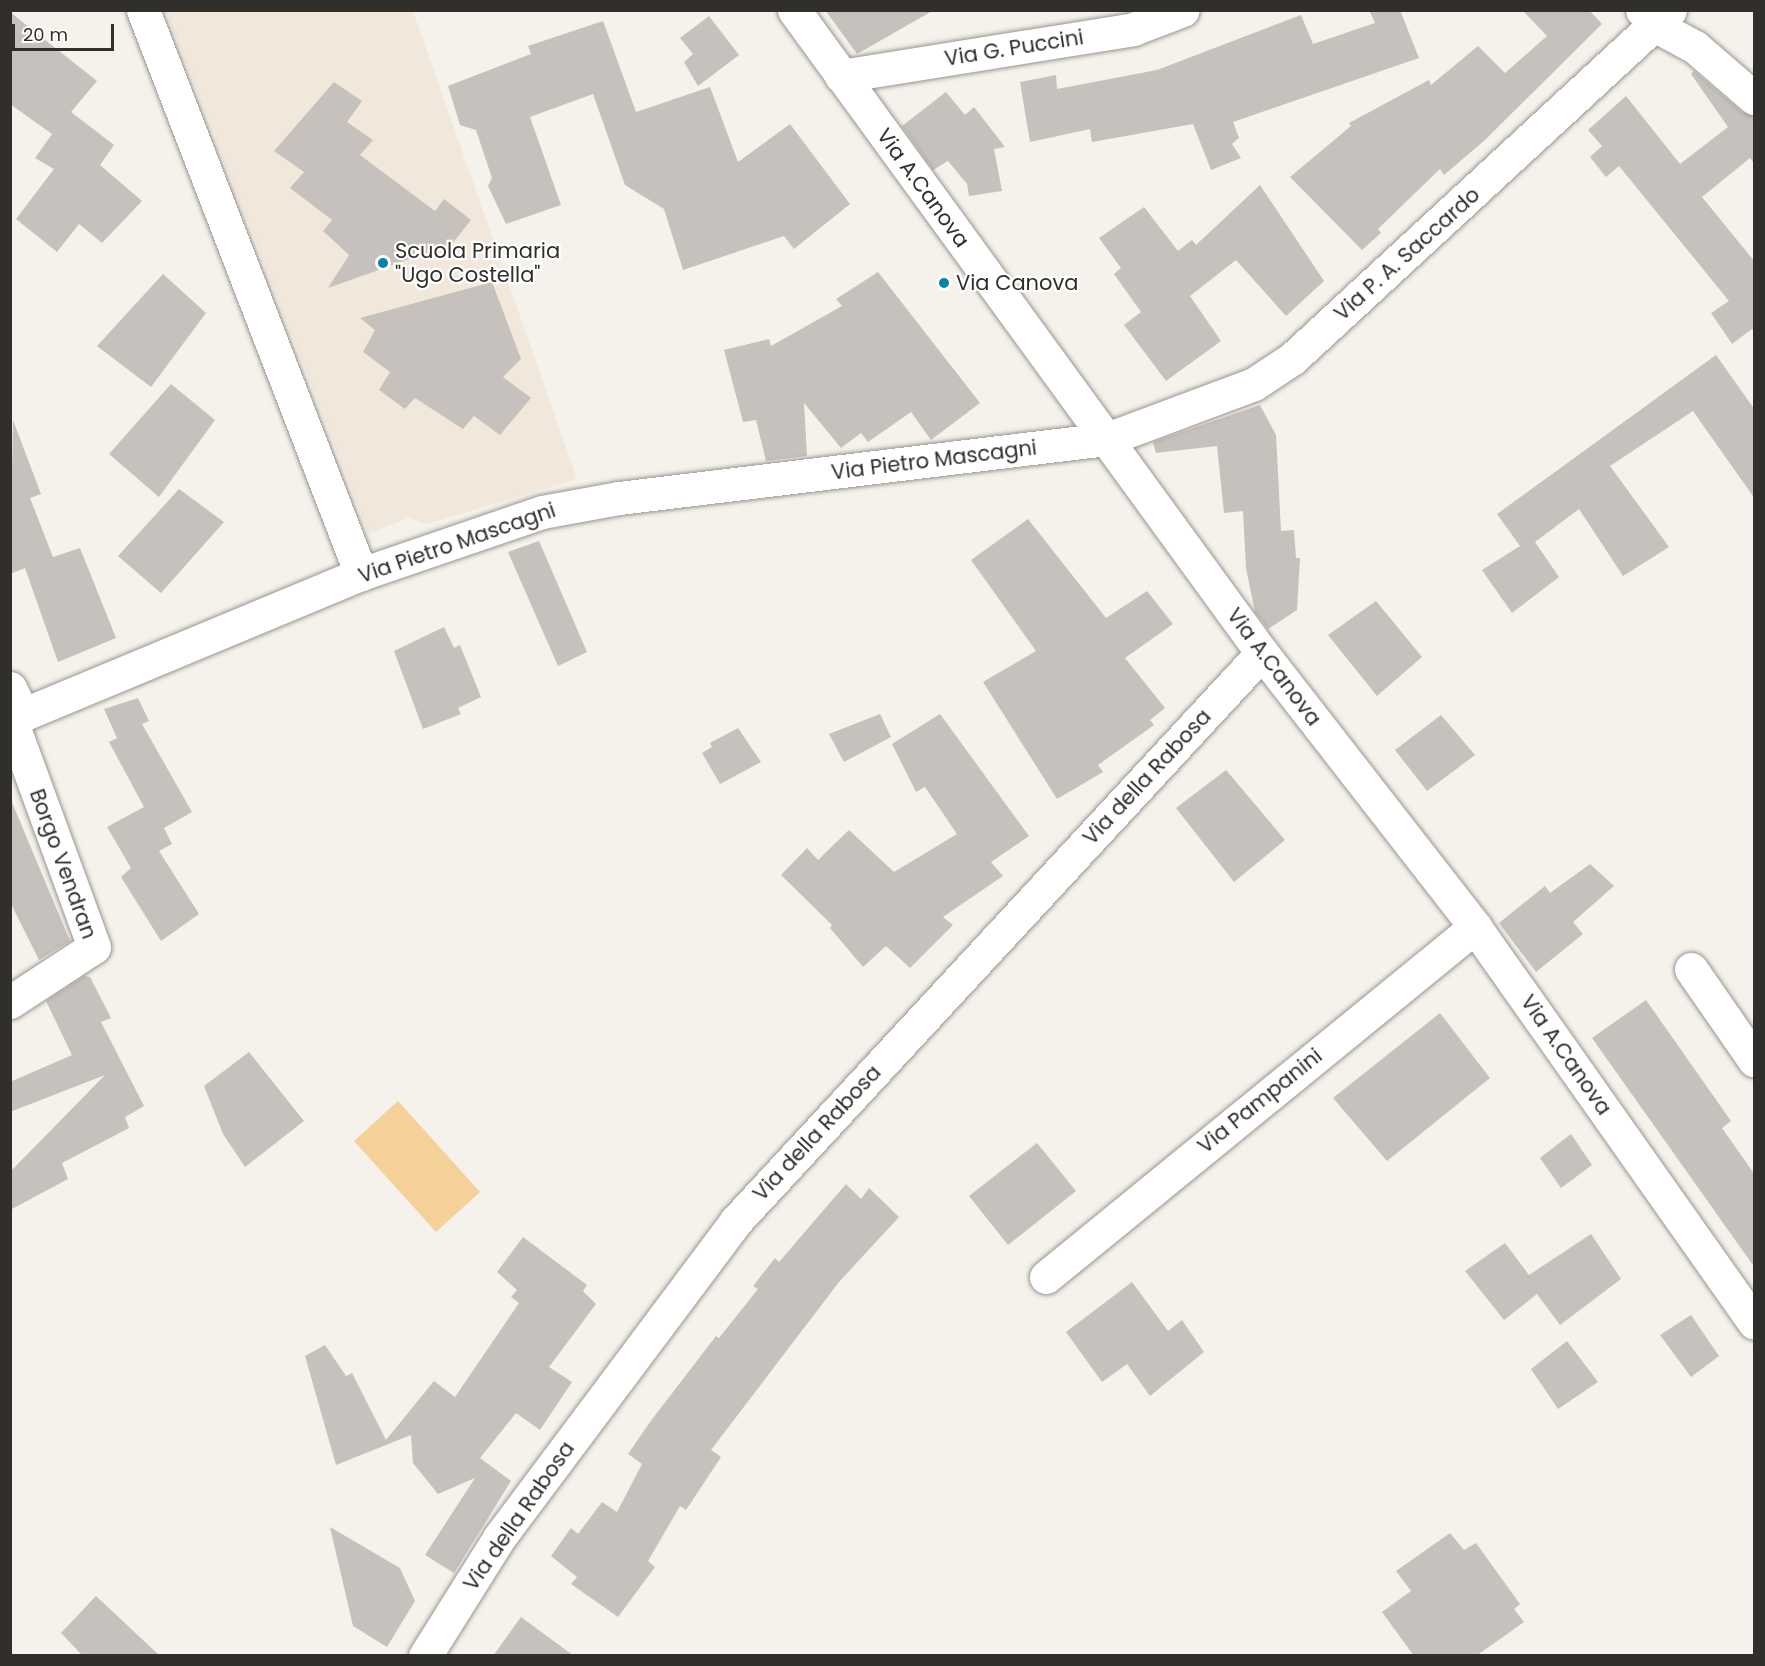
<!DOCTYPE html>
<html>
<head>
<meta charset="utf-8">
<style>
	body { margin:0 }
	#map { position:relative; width:1765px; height:1666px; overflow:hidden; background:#f5f1eb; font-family:Poppins,sans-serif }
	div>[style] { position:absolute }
	.built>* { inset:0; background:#f1e8db }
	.green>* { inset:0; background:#f6d099 }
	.building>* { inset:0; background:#c6c1bc }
	.roads { filter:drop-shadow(0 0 2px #99958f) drop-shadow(0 0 2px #99958f) }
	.minor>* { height:33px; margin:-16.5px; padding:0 16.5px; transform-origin:16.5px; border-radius:16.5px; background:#fff }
	.dots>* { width:16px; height:16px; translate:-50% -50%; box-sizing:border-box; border:3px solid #fff; border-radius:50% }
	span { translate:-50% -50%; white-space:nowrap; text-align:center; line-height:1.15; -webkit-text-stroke:4.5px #fff; paint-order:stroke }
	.street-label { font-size:21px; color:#302f2c }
	.poi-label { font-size:21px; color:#302f2c }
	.left { translate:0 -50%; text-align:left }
	.frame { position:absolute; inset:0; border:12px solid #302f2c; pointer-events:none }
	.scale { position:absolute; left:12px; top:24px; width:102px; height:27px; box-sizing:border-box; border:3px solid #302f2c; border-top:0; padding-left:8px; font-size:18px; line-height:21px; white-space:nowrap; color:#302f2c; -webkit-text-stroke:4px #fff; paint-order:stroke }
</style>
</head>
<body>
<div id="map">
	<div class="built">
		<div style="clip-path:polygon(166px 11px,413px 11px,577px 479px,427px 524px,408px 518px,369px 534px)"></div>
	</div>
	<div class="green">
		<div style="clip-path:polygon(398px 1101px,480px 1192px,436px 1232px,354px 1141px)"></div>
	</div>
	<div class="building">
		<div style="clip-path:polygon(825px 10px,934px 10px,857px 54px)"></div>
		<div style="clip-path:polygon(1369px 10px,1400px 10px,1419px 58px,1233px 122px,1239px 138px,1232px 144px,1241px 158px,1211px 170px,1193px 124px,1092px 142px,1090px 129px,1030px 142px,1020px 82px,1056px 75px,1057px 89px,1157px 70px,1301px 15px,1313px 44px,1375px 23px)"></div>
		<div style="clip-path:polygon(1522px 10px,1589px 10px,1602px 24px,1485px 140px,1444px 175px,1440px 169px,1378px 229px,1381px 233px,1362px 250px,1290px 177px,1351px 126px,1349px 123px,1429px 80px,1431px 85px,1478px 46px,1505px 73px,1547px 36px)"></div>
		<div style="clip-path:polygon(10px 12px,97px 81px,71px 112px,114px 145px,100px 165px,142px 201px,102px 243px,79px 224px,57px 252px,16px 219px,54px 169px,35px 158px,52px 134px,10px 104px)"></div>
		<div style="clip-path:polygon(709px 16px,739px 55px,698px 86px,684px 62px,693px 54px,680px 38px)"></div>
		<div style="clip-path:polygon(603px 21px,636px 112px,710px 87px,738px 162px,790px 124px,850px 204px,794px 249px,784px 236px,683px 270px,664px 209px,625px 185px,593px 94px,530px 117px,561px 205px,506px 224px,488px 186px,492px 178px,476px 130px,460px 125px,448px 86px,531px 54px,528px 46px)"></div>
		<div style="clip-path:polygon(1694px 71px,1742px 112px,1755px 116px,1755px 165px,1750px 158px,1702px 197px,1755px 262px,1755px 332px,1752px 329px,1732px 344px,1711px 313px,1729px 301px,1619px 166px,1606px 177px,1590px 157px,1602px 146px,1588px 130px,1626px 96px,1680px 164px,1728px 127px,1691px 74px)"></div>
		<div style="clip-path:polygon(334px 82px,362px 101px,347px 122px,373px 140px,360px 155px,435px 211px,444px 199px,471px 220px,452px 244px,328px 288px,349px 255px,323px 231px,332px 220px,290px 188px,304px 172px,274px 151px)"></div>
		<div style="clip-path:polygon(946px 92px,965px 115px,974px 107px,1005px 147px,994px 149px,1002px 191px,969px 196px,967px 184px,948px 161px,933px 170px,902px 126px)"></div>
		<div style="clip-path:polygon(1260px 185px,1324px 281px,1286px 316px,1236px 260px,1190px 296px,1221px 341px,1166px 381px,1124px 325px,1141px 312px,1114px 274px,1121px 268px,1099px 238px,1144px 207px,1178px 251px,1192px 240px,1196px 245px)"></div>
		<div style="clip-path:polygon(878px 272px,980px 403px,931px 440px,911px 412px,868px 442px,861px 433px,841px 448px,804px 403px,807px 456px,766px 461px,756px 420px,743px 422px,724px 350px,769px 339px,771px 346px,842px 306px,836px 299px)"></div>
		<div style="clip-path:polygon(163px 274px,206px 313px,151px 387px,97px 346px)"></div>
		<div style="clip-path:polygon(492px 282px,521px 359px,503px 377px,531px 398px,500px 435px,474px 416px,463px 429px,415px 398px,405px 409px,379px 390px,390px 372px,363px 352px,375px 330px,360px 318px)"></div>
		<div style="clip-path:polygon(1716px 355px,1755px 410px,1755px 499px,1693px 411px,1610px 466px,1669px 547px,1623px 576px,1579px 509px,1535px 542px,1559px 577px,1512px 613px,1482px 570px,1520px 546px,1497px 514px)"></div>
		<div style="clip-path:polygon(171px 384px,215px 420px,159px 497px,109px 454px)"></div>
		<div style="clip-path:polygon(1260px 405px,1276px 435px,1281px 531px,1294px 530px,1296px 558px,1300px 558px,1297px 610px,1268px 629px,1255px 612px,1246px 568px,1243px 511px,1224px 513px,1217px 446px,1156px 453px,1153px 442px)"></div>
		<div style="clip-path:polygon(13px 420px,41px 494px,30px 498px,53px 557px,80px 548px,116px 638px,58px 662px,25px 568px,10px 574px)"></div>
		<div style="clip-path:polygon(179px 489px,224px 522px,161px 593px,118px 556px)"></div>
		<div style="clip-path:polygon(1028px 519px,1106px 618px,1147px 591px,1173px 624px,1125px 658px,1165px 708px,1150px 720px,1154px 725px,1098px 765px,1103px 772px,1057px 799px,983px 682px,1036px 651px,971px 560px)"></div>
		<div style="clip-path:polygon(539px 541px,587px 652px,558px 666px,508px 552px)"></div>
		<div style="clip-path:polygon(1376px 601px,1422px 657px,1377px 696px,1328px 635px)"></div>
		<div style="clip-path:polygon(444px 627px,454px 648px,460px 645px,481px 697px,458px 708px,461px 714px,423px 729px,394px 651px)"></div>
		<div style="clip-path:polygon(138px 698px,149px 721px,142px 724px,192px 812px,164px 828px,172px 844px,159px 851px,199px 914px,161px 941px,121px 877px,131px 868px,107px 827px,144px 807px,109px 742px,117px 738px,104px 709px)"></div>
		<div style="clip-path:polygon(880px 714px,891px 737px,844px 762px,829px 734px)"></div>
		<div style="clip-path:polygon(940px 714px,1029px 836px,991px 862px,1003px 876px,943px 917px,953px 925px,910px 968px,886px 946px,863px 967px,830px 928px,832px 925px,781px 875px,807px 848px,818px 860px,849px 830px,894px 872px,957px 834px,925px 787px,916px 792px,892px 744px)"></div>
		<div style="clip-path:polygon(1441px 715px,1475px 755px,1427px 791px,1395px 750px)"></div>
		<div style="clip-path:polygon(738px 728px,761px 762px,720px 784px,702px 753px,712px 747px,710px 743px)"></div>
		<div style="clip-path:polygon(1226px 770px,1285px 840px,1234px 882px,1176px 808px)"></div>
		<div style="clip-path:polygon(11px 800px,70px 941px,39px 960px,10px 902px)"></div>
		<div style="clip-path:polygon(1590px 864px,1614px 886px,1573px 922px,1583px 934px,1536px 972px,1499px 923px,1545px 886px,1550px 893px)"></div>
		<div style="clip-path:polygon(84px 976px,90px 977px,111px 1018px,101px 1022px,144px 1106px,125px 1117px,129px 1128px,62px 1163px,68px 1179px,10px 1210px,10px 1172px,105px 1075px,10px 1112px,10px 1082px,72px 1055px,46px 1001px)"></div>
		<div style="clip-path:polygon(1646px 1000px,1731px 1121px,1722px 1128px,1755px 1175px,1755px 1268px,1592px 1038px)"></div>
		<div style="clip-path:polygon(1440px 1013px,1490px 1078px,1387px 1161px,1333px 1098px)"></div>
		<div style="clip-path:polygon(249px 1052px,304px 1121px,245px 1167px,223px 1134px,204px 1086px)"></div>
		<div style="clip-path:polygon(1571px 1134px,1592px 1165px,1561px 1188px,1540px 1158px)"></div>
		<div style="clip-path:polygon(1037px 1143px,1076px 1191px,1008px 1245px,969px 1196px)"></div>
		<div style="clip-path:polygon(846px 1184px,861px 1199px,869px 1188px,899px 1217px,839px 1282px,711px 1450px,721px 1457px,686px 1510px,680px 1506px,648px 1561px,655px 1567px,618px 1617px,571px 1584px,577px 1577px,551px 1556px,571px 1528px,578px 1534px,602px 1502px,617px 1512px,642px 1464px,628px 1454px,650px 1422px,716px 1336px,719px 1338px,758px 1289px,753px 1286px,775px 1258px,779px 1262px)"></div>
		<div style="clip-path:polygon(1591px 1234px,1621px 1279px,1560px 1325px,1537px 1294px,1504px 1320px,1465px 1271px,1505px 1243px,1529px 1275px)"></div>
		<div style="clip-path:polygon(523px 1237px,587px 1285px,583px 1291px,596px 1304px,549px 1367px,572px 1382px,540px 1430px,516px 1413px,480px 1458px,511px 1481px,454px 1573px,425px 1555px,475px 1478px,438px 1494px,413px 1463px,411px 1435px,336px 1465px,305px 1356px,325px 1345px,346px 1376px,352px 1373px,386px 1440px,434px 1381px,455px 1397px,519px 1303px,511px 1297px,517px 1290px,497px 1272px)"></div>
		<div style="clip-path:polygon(1132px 1282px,1168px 1331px,1182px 1320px,1204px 1352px,1150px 1396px,1127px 1364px,1102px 1382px,1066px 1332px)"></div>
		<div style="clip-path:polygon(1691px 1315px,1719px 1356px,1691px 1377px,1660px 1335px)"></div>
		<div style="clip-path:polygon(1567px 1341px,1598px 1382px,1558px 1409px,1531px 1369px)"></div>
		<div style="clip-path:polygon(330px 1527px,400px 1568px,415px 1601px,387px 1647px,353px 1626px)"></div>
		<div style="clip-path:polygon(1450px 1533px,1464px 1550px,1476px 1543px,1520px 1604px,1514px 1609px,1524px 1622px,1476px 1656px,1414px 1656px,1382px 1612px,1411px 1591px,1396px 1571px)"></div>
		<div style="clip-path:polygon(96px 1596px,160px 1656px,83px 1656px,61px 1633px)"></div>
		<div style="clip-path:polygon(521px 1617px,574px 1656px,493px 1656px)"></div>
	</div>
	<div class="roads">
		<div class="minor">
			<div style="left:143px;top:10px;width:605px;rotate:68.87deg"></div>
			<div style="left:794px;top:10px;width:795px;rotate:53.95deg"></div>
			<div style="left:1262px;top:653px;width:347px;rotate:52.1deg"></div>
			<div style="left:1475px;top:927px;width:484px;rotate:54.8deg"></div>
			<div style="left:1642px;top:10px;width:21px;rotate:49deg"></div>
			<div style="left:1656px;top:26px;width:44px;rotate:28.3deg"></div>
			<div style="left:1695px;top:47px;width:78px;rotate:40.8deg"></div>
			<div style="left:841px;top:76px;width:296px;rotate:-9.1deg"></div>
			<div style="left:1133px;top:29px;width:53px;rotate:-20.8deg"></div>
			<div style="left:10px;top:688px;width:30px;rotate:64deg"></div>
			<div style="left:10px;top:720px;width:380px;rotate:-22.6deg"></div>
			<div style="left:361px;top:574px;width:191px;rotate:-18.9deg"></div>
			<div style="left:542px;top:512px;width:78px;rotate:-10.3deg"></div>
			<div style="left:619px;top:498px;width:492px;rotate:-6.9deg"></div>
			<div style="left:1107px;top:439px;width:157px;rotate:-20.5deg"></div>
			<div style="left:1254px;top:384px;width:47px;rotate:-33.7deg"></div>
			<div style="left:1293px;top:358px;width:513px;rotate:-42.71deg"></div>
			<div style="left:1691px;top:969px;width:111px;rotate:55.3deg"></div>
			<div style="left:10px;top:1002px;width:100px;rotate:-33.2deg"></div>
			<div style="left:94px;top:947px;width:242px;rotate:-110.1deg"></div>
			<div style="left:1046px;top:1277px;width:554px;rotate:-39.21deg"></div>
			<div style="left:425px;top:1656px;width:139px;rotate:-57.9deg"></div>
			<div style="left:499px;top:1538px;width:396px;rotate:-53.2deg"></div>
			<div style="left:736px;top:1221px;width:774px;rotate:-47.2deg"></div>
		</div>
	</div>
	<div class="dots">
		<div style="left:383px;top:263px;background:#0482a7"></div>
		<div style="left:944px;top:283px;background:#0482a7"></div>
	</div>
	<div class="street-label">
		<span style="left:1014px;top:48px;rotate:-9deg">Via G. Puccini</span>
		<span style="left:923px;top:188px;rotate:54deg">Via A.Canova</span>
		<span style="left:1407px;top:254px;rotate:-42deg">Via P. A. Saccardo</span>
		<span style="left:934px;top:460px;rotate:-7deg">Via Pietro Mascagni</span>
		<span style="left:457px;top:543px;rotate:-19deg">Via Pietro Mascagni</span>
		<span style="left:1274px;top:667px;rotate:53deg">Via A.Canova</span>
		<span style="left:1147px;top:777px;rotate:-47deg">Via della Rabosa</span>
		<span style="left:63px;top:864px;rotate:70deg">Borgo Vendran</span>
		<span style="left:1566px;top:1055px;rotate:55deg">Via A.Canova</span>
		<span style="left:1260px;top:1101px;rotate:-39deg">Via Pampanini</span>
		<span style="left:817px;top:1133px;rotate:-47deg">Via della Rabosa</span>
		<span style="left:519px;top:1516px;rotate:-55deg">Via della Rabosa</span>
	</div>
	<div class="poi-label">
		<span class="left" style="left:395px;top:263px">Scuola Primaria<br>"Ugo Costella"</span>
		<span class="left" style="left:956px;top:283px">Via Canova</span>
	</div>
	<div class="frame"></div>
	<div class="scale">20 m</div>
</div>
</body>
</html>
